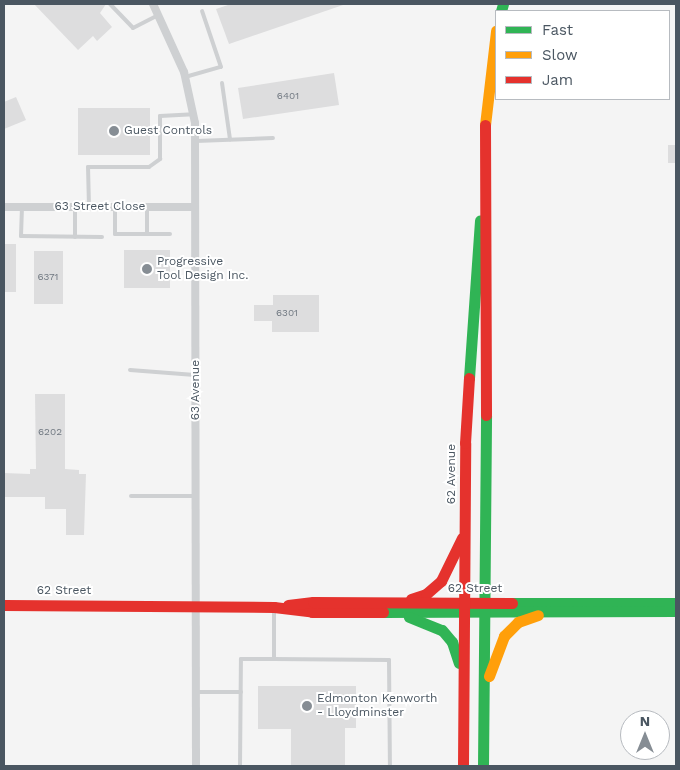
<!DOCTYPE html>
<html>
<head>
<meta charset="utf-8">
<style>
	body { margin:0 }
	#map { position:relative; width:680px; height:770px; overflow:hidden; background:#f4f4f4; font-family:"Work Sans",sans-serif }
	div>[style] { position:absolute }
	.building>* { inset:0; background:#ddddde }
	.lane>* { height:4px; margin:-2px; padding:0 2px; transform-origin:2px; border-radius:2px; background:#ced0d2 }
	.street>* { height:8px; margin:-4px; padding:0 4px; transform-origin:4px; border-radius:4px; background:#ced0d2 }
	.fast>* { height:11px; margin:-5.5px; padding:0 5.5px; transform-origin:5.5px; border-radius:5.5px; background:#30b455 }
	.slow>* { height:11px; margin:-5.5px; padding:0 5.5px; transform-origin:5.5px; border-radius:5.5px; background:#ff9f0a }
	.jam>* { height:11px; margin:-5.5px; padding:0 5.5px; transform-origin:5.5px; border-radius:5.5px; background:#e5322d }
	.dots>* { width:14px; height:14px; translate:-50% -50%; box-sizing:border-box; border:2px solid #fff; border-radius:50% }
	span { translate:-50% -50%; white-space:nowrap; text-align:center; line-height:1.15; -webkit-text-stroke:4px #fff; paint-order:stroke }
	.number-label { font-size:10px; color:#707881 }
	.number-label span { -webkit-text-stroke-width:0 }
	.poi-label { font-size:12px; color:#4a5661 }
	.left { translate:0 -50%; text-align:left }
	.street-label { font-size:12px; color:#4a5661 }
	.frame { position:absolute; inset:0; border:5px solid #4a5661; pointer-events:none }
	.legend { position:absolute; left:495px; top:10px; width:175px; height:90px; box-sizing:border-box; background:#fff; border:1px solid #b7bbc0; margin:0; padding:6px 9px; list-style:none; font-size:15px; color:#4a5661 }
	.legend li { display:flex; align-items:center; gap:10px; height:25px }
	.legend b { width:25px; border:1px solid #b7bbc0 }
	.north { position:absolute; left:620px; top:710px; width:50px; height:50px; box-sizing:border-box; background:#fff; border:1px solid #b7bbc0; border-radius:50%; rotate:0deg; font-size:14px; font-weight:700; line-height:20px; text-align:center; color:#4a5661 }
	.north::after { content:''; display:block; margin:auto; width:18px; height:22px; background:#868d94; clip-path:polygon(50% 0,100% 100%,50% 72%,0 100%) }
</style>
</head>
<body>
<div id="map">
	<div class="building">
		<div style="clip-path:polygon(34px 4px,106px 4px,100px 13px,112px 27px,97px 41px,93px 36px,78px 50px)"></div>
		<div style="clip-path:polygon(231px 4px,343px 4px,343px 5px,229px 44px,216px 9px)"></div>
		<div style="clip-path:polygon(334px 73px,339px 105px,243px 119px,238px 88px)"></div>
		<div style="clip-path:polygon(16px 97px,26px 120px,4px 129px,4px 102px)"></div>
		<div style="clip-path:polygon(78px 108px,150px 108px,150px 155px,78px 155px)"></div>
		<div style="clip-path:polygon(668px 145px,676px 145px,676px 163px,668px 163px)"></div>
		<div style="clip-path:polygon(4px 244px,16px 244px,16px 292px,4px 292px)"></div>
		<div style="clip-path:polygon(124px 250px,170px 250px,170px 288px,124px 288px)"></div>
		<div style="clip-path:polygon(34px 251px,63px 251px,63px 304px,34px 304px)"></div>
		<div style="clip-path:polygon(273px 295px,319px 295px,319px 332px,272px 332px,272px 321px,254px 321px,254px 305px,273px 305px)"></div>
		<div style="clip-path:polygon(35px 394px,65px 394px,65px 469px,79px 470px,79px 474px,86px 474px,84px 535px,66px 535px,66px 509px,45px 509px,45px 497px,4px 497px,4px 473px,30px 474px,30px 469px,36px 469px)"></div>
		<div style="clip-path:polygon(258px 686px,356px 686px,356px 728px,345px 728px,345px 766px,291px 766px,291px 729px,258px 729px)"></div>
	</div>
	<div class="lane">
		<div style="left:110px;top:4px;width:33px;rotate:46deg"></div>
		<div style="left:133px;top:28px;width:29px;rotate:-27deg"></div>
		<div style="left:185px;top:77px;width:37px;rotate:-16deg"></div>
		<div style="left:221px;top:67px;width:59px;rotate:-108.7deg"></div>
		<div style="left:222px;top:83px;width:57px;rotate:81.9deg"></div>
		<div style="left:196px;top:141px;width:77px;rotate:-2.2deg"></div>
		<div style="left:22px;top:207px;width:29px;rotate:92deg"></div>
		<div style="left:21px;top:236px;width:81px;rotate:0.7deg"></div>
		<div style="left:89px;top:207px;width:40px;rotate:-91.4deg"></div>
		<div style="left:88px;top:167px;width:61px"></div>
		<div style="left:149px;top:167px;width:14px;rotate:-36deg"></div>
		<div style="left:160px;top:159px;width:43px;rotate:-90deg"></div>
		<div style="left:160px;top:116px;width:33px;rotate:-3deg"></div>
		<div style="left:115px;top:208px;width:26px;rotate:90deg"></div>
		<div style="left:115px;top:234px;width:32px"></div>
		<div style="left:147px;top:234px;width:27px;rotate:-90deg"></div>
		<div style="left:147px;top:234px;width:23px"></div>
		<div style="left:75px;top:237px;width:30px;rotate:-90deg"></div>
		<div style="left:130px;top:370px;width:65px;rotate:4.4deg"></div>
		<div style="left:131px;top:496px;width:65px"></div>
		<div style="left:274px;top:659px;width:115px;rotate:0.5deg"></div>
		<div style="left:389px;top:660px;width:106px;rotate:89.5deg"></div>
		<div style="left:196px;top:692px;width:45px"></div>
		<div style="left:240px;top:766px;width:107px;rotate:-89.5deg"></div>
		<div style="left:241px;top:659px;width:33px"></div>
		<div style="left:274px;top:659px;width:49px;rotate:-90deg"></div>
	</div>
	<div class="street">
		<div style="left:153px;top:4px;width:75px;rotate:65.5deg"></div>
		<div style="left:184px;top:72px;width:52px;rotate:77.8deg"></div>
		<div style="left:195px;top:123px;width:643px;rotate:89.91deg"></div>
		<div style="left:4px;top:207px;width:191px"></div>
	</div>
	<div class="fast">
		<div style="left:501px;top:11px;width:7px;rotate:-74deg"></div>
		<div style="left:469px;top:378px;width:158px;rotate:-86deg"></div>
		<div style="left:512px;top:603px;width:164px"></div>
		<div style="left:383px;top:612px;width:293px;rotate:-0.2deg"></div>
		<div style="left:409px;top:617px;width:35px;rotate:22deg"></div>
		<div style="left:442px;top:630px;width:16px;rotate:50deg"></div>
		<div style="left:452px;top:642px;width:22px;rotate:72deg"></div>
		<div style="left:483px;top:766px;width:351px;rotate:-89.5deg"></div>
	</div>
	<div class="slow">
		<div style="left:485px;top:125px;width:95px;rotate:-83.3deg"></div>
		<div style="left:489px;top:676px;width:43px;rotate:-69.4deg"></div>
		<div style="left:504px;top:636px;width:20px;rotate:-45deg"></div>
		<div style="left:518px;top:622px;width:21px;rotate:-19deg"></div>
	</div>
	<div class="jam">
		<div style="left:485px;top:125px;width:290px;rotate:89.8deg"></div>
		<div style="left:411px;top:599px;width:16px;rotate:-18deg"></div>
		<div style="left:426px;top:594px;width:20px;rotate:-41deg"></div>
		<div style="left:441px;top:581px;width:48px;rotate:-64deg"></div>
		<div style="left:4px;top:605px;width:270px;rotate:0.4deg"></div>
		<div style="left:274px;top:607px;width:38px;rotate:7deg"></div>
		<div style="left:312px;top:612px;width:71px"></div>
		<div style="left:288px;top:605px;width:25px;rotate:-7deg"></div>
		<div style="left:313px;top:602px;width:199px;rotate:0.3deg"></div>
		<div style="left:463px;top:766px;width:323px;rotate:-89.6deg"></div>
		<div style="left:465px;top:443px;width:65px;rotate:-86.5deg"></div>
	</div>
	<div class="dots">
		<div style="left:114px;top:131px;background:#868d94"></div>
		<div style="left:147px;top:269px;background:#868d94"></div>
		<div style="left:307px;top:706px;background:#868d94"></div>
	</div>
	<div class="number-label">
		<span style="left:288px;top:96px">6401</span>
		<span style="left:48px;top:277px">6371</span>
		<span style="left:287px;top:313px">6301</span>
		<span style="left:50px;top:432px">6202</span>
	</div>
	<div class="poi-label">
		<span class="left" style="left:124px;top:131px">Guest Controls</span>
		<span class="left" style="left:157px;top:269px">Progressive<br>Tool Design Inc.</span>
		<span class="left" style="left:317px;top:706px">Edmonton Kenworth<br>- Lloydminster</span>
	</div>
	<div class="street-label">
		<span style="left:100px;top:207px">63 Street Close</span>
		<span style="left:196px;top:390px;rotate:-90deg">63 Avenue</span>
		<span style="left:452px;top:474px;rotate:-90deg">62 Avenue</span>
		<span style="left:475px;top:589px">62 Street</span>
		<span style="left:64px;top:591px">62 Street</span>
	</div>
	<div class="frame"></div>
	<ul class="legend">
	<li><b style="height:6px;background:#30b455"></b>Fast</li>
	<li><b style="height:6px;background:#ff9f0a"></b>Slow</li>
	<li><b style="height:6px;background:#e5322d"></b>Jam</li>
	</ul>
	<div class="north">N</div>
</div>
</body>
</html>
